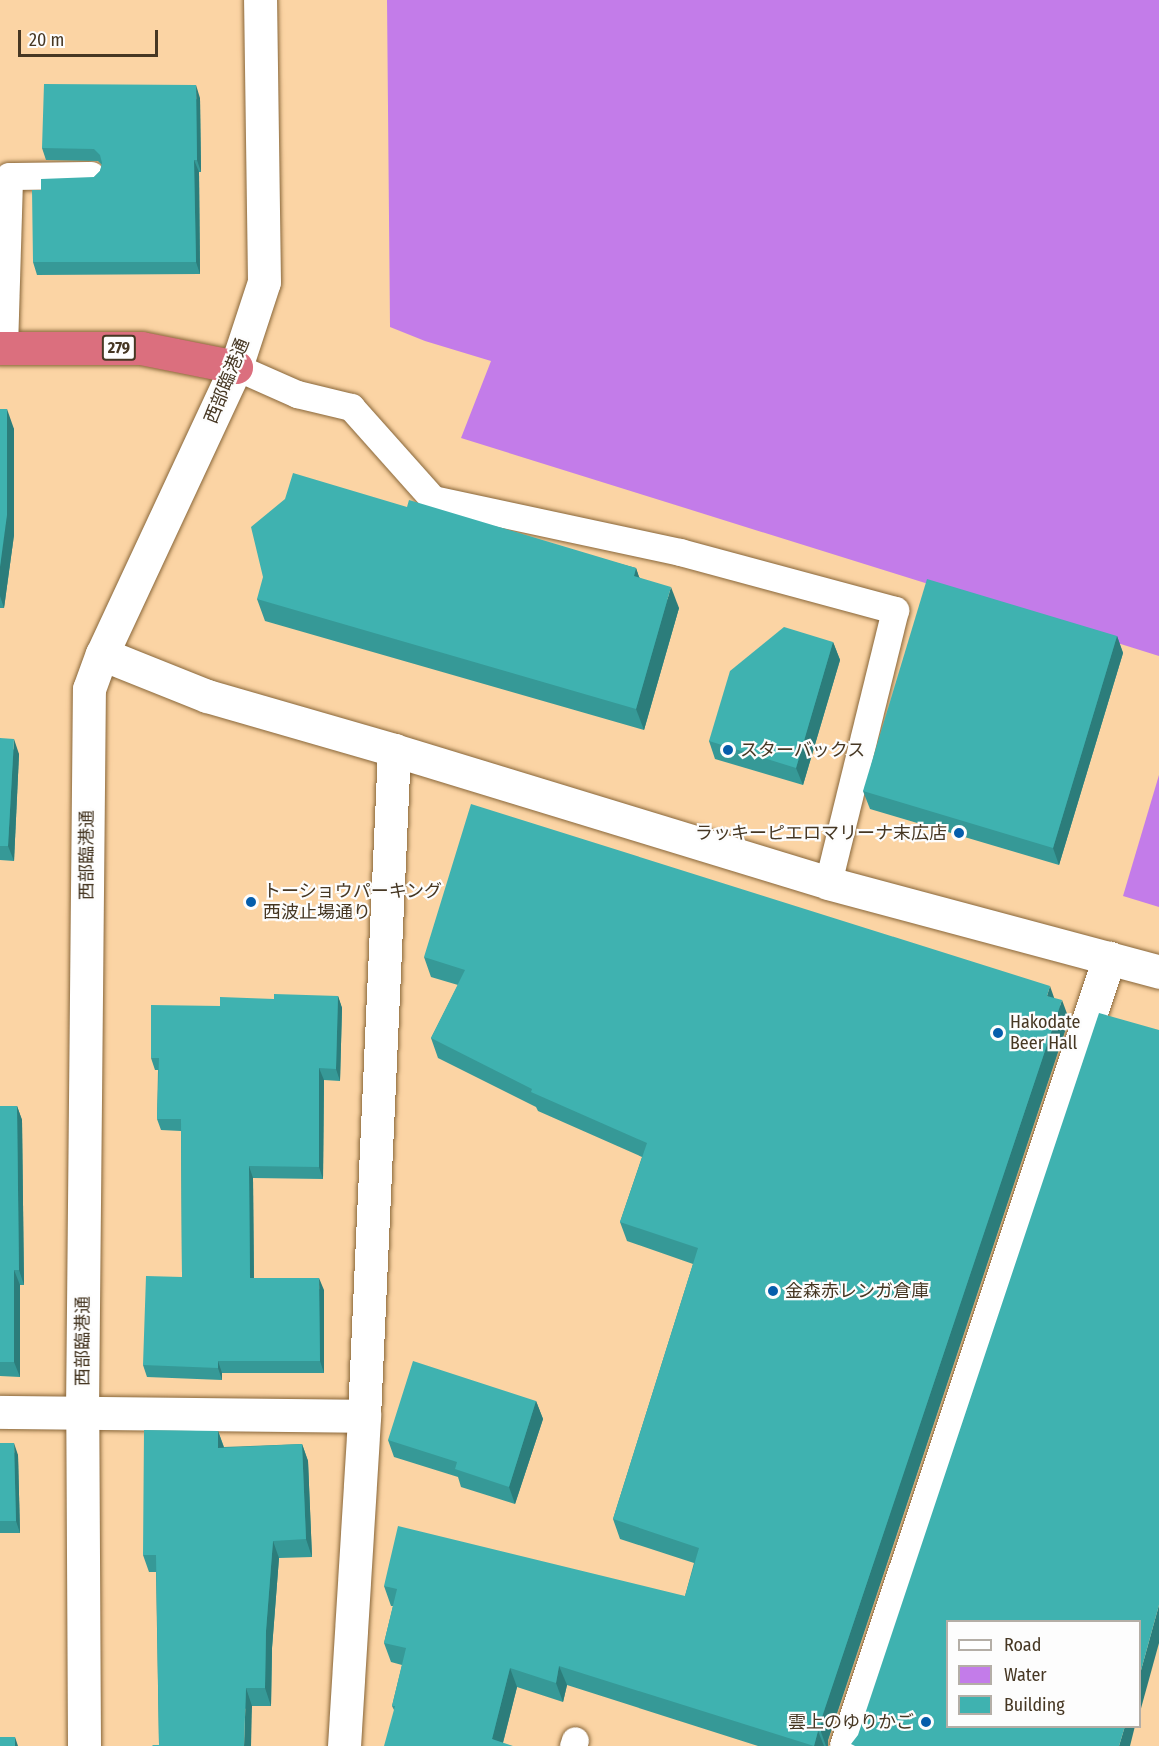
<!DOCTYPE html>
<html>
<head>
<meta charset="utf-8">
<style>
	body { margin:0 }
	#map { position:relative; width:1159px; height:1746px; overflow:hidden; background:#fbd4a4; font-family:"Fira Sans Condensed","Noto Sans JP",sans-serif }
	div>[style] { position:absolute }
	.water>* { inset:0; background:#c37ce9 }
	.roads { filter:drop-shadow(0 0 2px #886639) drop-shadow(0 0 2px #886639) }
	.lane>* { height:27px; margin:-13.5px; padding:0 13.5px; transform-origin:13.5px; border-radius:13.5px; background:#fff }
	.street>* { height:33px; margin:-16.5px; padding:0 16.5px; transform-origin:16.5px; border-radius:16.5px; background:#fff }
	.secondary>* { height:33px; margin:-16.5px; padding:0 16.5px; transform-origin:16.5px; border-radius:16.5px; background:#fff }
	.highway>* { height:33px; margin:-16.5px; padding:0 16.5px; transform-origin:16.5px; border-radius:16.5px; background:#db6f7e }
	.wall>* { inset:0; background:#369997 }
	.shaded-wall>* { inset:0; background:#2c7d7b }
	.building>* { inset:0; background:#3fb2b0 }
	.dots>* { width:16px; height:16px; translate:-50% -50%; box-sizing:border-box; border:3px solid #fdfdfd; border-radius:50% }
	span { translate:-50% -50%; white-space:nowrap; text-align:center; line-height:1.15; -webkit-text-stroke:4.5px #fdfdfd; paint-order:stroke }
	.shield-label span { padding:2px 4px; background:#fdfdfd; border:2px solid; border-radius:4px; -webkit-text-stroke-width:0 }
	.shield-label { font-size:16px; color:#463723; font-weight:700 }
	.street-label { font-size:18px; color:#463723 }
	.poi-label { font-size:18px; color:#463723 }
	.left { translate:0 -50%; text-align:left }
	.right { translate:-100% -50%; text-align:right }
	.legend { position:absolute; left:946px; top:1620px; width:195px; height:108px; box-sizing:border-box; background:#fdfdfd; border:2px solid #b4aea6; margin:0; padding:8px 10px; list-style:none; font-size:18px; color:#463723 }
	.legend li { display:flex; align-items:center; gap:12px; height:30px }
	.legend b { width:30px; border:2px solid #b4aea6 }
	.scale { position:absolute; left:18px; top:30px; width:140px; height:27px; box-sizing:border-box; border:3px solid #463723; border-top:0; padding-left:8px; font-size:18px; line-height:21px; white-space:nowrap; color:#463723; -webkit-text-stroke:4px #fdfdfd; paint-order:stroke }
</style>
</head>
<body>
<div id="map">
	<div class="water">
		<div style="clip-path:polygon(387px 0,1159px 0,1159px 656px,461px 438px,491px 361px,425px 341px,390px 327px)"></div>
		<div style="clip-path:polygon(1159px 775px,1159px 907px,1123px 896px)"></div>
	</div>
	<div class="roads">
		<div class="lane">
			<div style="left:4px;top:348px;width:172px;rotate:-88.3deg"></div>
			<div style="left:9px;top:176px;width:82px;rotate:-0.7deg"></div>
			<div style="left:236px;top:367px;width:67px;rotate:23.9deg"></div>
			<div style="left:297px;top:394px;width:56px;rotate:13.5deg"></div>
			<div style="left:351px;top:407px;width:123px;rotate:48.3deg"></div>
			<div style="left:433px;top:499px;width:253px;rotate:12.1deg"></div>
			<div style="left:680px;top:552px;width:223px;rotate:15.1deg"></div>
			<div style="left:895px;top:610px;width:281px;rotate:103.8deg"></div>
			<div style="left:573px;top:1746px;width:6px;rotate:-72deg"></div>
		</div>
		<div class="street">
			<div style="left:0;top:1412px;width:364px;rotate:0.6deg"></div>
			<div style="left:344px;top:1746px;width:331px;rotate:-86.5deg"></div>
			<div style="left:364px;top:1416px;width:667px;rotate:-87.42deg"></div>
		</div>
		<div class="secondary">
			<div style="left:102px;top:654px;width:113px;rotate:21.8deg"></div>
			<div style="left:207px;top:696px;width:195px;rotate:16.1deg"></div>
			<div style="left:394px;top:750px;width:454px;rotate:17deg"></div>
			<div style="left:828px;top:883px;width:343px;rotate:15deg"></div>
			<div style="left:84px;top:1746px;width:334px;rotate:-90.3deg"></div>
			<div style="left:82px;top:1412px;width:723px;rotate:-89.45deg"></div>
			<div style="left:89px;top:689px;width:37px;rotate:-70deg"></div>
			<div style="left:102px;top:654px;width:317px;rotate:-65deg"></div>
			<div style="left:236px;top:367px;width:89px;rotate:-71.8deg"></div>
			<div style="left:264px;top:282px;width:282px;rotate:-90.8deg"></div>
			<div style="left:846px;top:1746px;width:831px;rotate:-71.54deg"></div>
		</div>
		<div class="highway">
			<div style="left:0;top:348px;width:141px"></div>
			<div style="left:141px;top:348px;width:97px;rotate:11.3deg"></div>
		</div>
	</div>
	<div class="wall">
		<div style="clip-path:polygon(200px 98px,201px 172px,199px 172px,200px 274px,37px 275px,33px 262px,94px 177px,100px 171px,102px 165px,98px 161px,46px 160px,42px 148px)"></div>
		<div style="clip-path:polygon(0 409px,14px 429px,14px 535px,4px 608px,0 608px)"></div>
		<div style="clip-path:polygon(407px 507px,636px 568px,639px 577px,679px 608px,644px 730px,265px 621px,257px 599px)"></div>
		<div style="clip-path:polygon(1117px 636px,1123px 653px,1059px 865px,870px 809px,863px 791px)"></div>
		<div style="clip-path:polygon(833px 642px,840px 660px,803px 785px,715px 759px,709px 741px)"></div>
		<div style="clip-path:polygon(0 738px,19px 754px,14px 861px,0 860px)"></div>
		<div style="clip-path:polygon(424px 957px,1054px 998px,1069px 1019px,828px 1740px,828px 1746px,758px 1746px,567px 1685px,563px 1702px,517px 1687px,503px 1743px,394px 1710px,392px 1706px,402px 1665px,391px 1662px,384px 1643px,393px 1606px,391px 1606px,384px 1586px,685px 1596px,694px 1563px,620px 1539px,613px 1519px,693px 1264px,627px 1241px,620px 1222px,642px 1157px,538px 1111px,536px 1107px,438px 1058px,431px 1038px,458px 985px,431px 977px)"></div>
		<div style="clip-path:polygon(338px 996px,342px 1008px,340px 1081px,324px 1080px,323px 1179px,253px 1178px,254px 1278px,324px 1290px,324px 1373px,222px 1373px,222px 1380px,147px 1377px,143px 1365px,182px 1277px,181px 1131px,161px 1130px,157px 1119px,158px 1070px,155px 1070px,151px 1058px,220px 1006px,274px 999px)"></div>
		<div style="clip-path:polygon(0 1106px,17px 1106px,22px 1120px,24px 1285px,20px 1285px,20px 1377px,0 1376px)"></div>
		<div style="clip-path:polygon(536px 1401px,543px 1419px,515px 1504px,461px 1487px,458px 1477px,394px 1457px,388px 1440px)"></div>
		<div style="clip-path:polygon(218px 1431px,224px 1447px,302px 1444px,308px 1461px,312px 1557px,279px 1558px,272px 1648px,271px 1706px,252px 1706px,159px 1745px,156px 1572px,149px 1572px,143px 1555px)"></div>
		<div style="clip-path:polygon(0 1443px,18px 1455px,20px 1533px,0 1533px)"></div>
	</div>
	<div class="shaded-wall">
		<div style="clip-path:polygon(196px 85px,200px 98px,201px 172px,197px 160px)"></div>
		<div style="clip-path:polygon(194px 160px,199px 172px,200px 274px,196px 262px)"></div>
		<div style="clip-path:polygon(7px 409px,14px 429px,14px 535px,4px 608px,0 596px,0 567px)"></div>
		<div style="clip-path:polygon(636px 568px,643px 589px,634px 576px)"></div>
		<div style="clip-path:polygon(671px 587px,679px 608px,644px 730px,636px 709px)"></div>
		<div style="clip-path:polygon(1117px 636px,1123px 653px,1059px 865px,1053px 848px)"></div>
		<div style="clip-path:polygon(833px 642px,840px 660px,803px 785px,796px 768px)"></div>
		<div style="clip-path:polygon(14px 739px,19px 754px,14px 861px,8px 846px)"></div>
		<div style="clip-path:polygon(1050px 986px,1057px 1006px,1047px 996px)"></div>
		<div style="clip-path:polygon(338px 996px,342px 1008px,340px 1081px,336px 1069px)"></div>
		<div style="clip-path:polygon(1062px 1000px,1069px 1019px,828px 1740px,828px 1746px,826px 1746px,821px 1732px,821px 1720px)"></div>
		<div style="clip-path:polygon(319px 1068px,324px 1080px,323px 1179px,319px 1167px)"></div>
		<div style="clip-path:polygon(17px 1106px,22px 1120px,24px 1285px,19px 1270px)"></div>
		<div style="clip-path:polygon(249px 1166px,253px 1178px,254px 1290px,250px 1278px)"></div>
		<div style="clip-path:polygon(14px 1270px,20px 1285px,20px 1377px,14px 1362px)"></div>
		<div style="clip-path:polygon(319px 1278px,324px 1290px,324px 1373px,320px 1361px)"></div>
		<div style="clip-path:polygon(218px 1361px,222px 1373px,222px 1380px,218px 1368px)"></div>
		<div style="clip-path:polygon(536px 1401px,543px 1419px,515px 1504px,509px 1487px)"></div>
		<div style="clip-path:polygon(218px 1431px,224px 1448px,218px 1448px)"></div>
		<div style="clip-path:polygon(14px 1443px,18px 1455px,20px 1533px,16px 1521px)"></div>
		<div style="clip-path:polygon(302px 1444px,308px 1461px,312px 1557px,306px 1539px)"></div>
		<div style="clip-path:polygon(273px 1541px,279px 1558px,272px 1648px,271px 1706px,265px 1688px,266px 1631px)"></div>
		<div style="clip-path:polygon(1159px 1605px,1159px 1643px,1140px 1712px,1140px 1674px)"></div>
		<div style="clip-path:polygon(559px 1666px,567px 1685px,563px 1702px,556px 1683px)"></div>
		<div style="clip-path:polygon(510px 1668px,517px 1687px,502px 1746px,492px 1739px)"></div>
		<div style="clip-path:polygon(246px 1688px,252px 1706px,251px 1746px,244px 1746px)"></div>
		<div style="clip-path:polygon(1125px 1726px,1135px 1726px,1130px 1746px,1119px 1746px)"></div>
		<div style="clip-path:polygon(818px 1731px,824px 1746px,814px 1746px)"></div>
		<div style="clip-path:polygon(15px 1737px,18px 1746px,15px 1746px)"></div>
	</div>
	<div class="building">
		<div style="clip-path:polygon(44px 84px,196px 85px,197px 160px,194px 160px,196px 262px,33px 262px,32px 190px,41px 190px,41px 179px,94px 177px,100px 171px,102px 163px,100px 155px,94px 149px,42px 148px)"></div>
		<div style="clip-path:polygon(0 409px,7px 409px,7px 515px,0 567px)"></div>
		<div style="clip-path:polygon(293px 473px,407px 507px,409px 500px,636px 568px,634px 576px,671px 587px,636px 709px,257px 599px,263px 577px,251px 527px,285px 499px)"></div>
		<div style="clip-path:polygon(927px 579px,1117px 636px,1053px 848px,863px 791px)"></div>
		<div style="clip-path:polygon(784px 627px,833px 642px,796px 768px,709px 741px,730px 671px)"></div>
		<div style="clip-path:polygon(0 738px,14px 739px,8px 846px,0 846px)"></div>
		<div style="clip-path:polygon(471px 804px,1050px 986px,1047px 996px,1062px 1000px,821px 1720px,821px 1732px,818px 1731px,814px 1746px,559px 1666px,556px 1683px,510px 1668px,492px 1739px,513px 1746px,384px 1746px,395px 1706px,392px 1706px,406px 1648px,384px 1643px,397px 1589px,384px 1586px,398px 1526px,685px 1596px,699px 1548px,613px 1519px,698px 1248px,620px 1222px,647px 1143px,531px 1092px,532px 1089px,431px 1038px,465px 970px,424px 957px)"></div>
		<div style="clip-path:polygon(274px 994px,338px 996px,336px 1069px,319px 1068px,319px 1167px,249px 1166px,250px 1278px,319px 1278px,320px 1361px,218px 1361px,218px 1368px,143px 1365px,146px 1276px,182px 1277px,181px 1119px,157px 1119px,159px 1058px,151px 1058px,151px 1005px,220px 1006px,220px 997px,274px 999px)"></div>
		<div style="clip-path:polygon(1099px 1013px,1159px 1030px,1159px 1605px,1140px 1674px,1140px 1622px,948px 1622px,948px 1726px,1125px 1726px,1119px 1746px,855px 1746px,851px 1744px,858px 1735px)"></div>
		<div style="clip-path:polygon(0 1106px,17px 1106px,19px 1270px,14px 1270px,14px 1362px,0 1362px)"></div>
		<div style="clip-path:polygon(413px 1361px,536px 1401px,509px 1487px,455px 1469px,457px 1462px,388px 1440px)"></div>
		<div style="clip-path:polygon(144px 1430px,218px 1431px,218px 1448px,302px 1444px,306px 1539px,273px 1541px,266px 1631px,265px 1688px,246px 1688px,244px 1746px,152px 1746px,153px 1745px,159px 1745px,156px 1555px,143px 1555px)"></div>
		<div style="clip-path:polygon(0 1443px,14px 1443px,16px 1521px,0 1521px)"></div>
		<div style="clip-path:polygon(0 1737px,15px 1737px,15px 1746px,0 1746px)"></div>
	</div>
	<div class="dots">
		<div style="left:728px;top:750px;background:#055dab"></div>
		<div style="left:959px;top:833px;background:#055dab"></div>
		<div style="left:251px;top:902px;background:#055dab"></div>
		<div style="left:998px;top:1033px;background:#055dab"></div>
		<div style="left:773px;top:1291px;background:#055dab"></div>
		<div style="left:926px;top:1722px;background:#055dab"></div>
	</div>
	<div class="shield-label">
		<span style="left:119px;top:348px">279</span>
	</div>
	<div class="street-label">
		<span style="left:227px;top:381px;rotate:-68deg">西部臨港通</span>
		<span style="left:87px;top:855px;rotate:-90deg">西部臨港通</span>
		<span style="left:83px;top:1341px;rotate:-90deg">西部臨港通</span>
	</div>
	<div class="poi-label">
		<span class="left" style="left:740px;top:750px">スターバックス</span>
		<span class="right" style="left:947px;top:833px">ラッキーピエロマリーナ末広店</span>
		<span class="left" style="left:263px;top:902px">トーショウパーキング<br>西波止場通り</span>
		<span class="left" style="left:1010px;top:1033px">Hakodate<br>Beer Hall</span>
		<span class="left" style="left:785px;top:1291px">金森赤レンガ倉庫</span>
		<span class="right" style="left:914px;top:1722px">雲上のゆりかご</span>
	</div>
	<ul class="legend">
	<li><b style="height:8px;background:#fff"></b>Road</li>
	<li><b style="height:16px;background:#c37ce9"></b>Water</li>
	<li><b style="height:16px;background:#3fb2b0"></b>Building</li>
	</ul>
	<div class="scale">20 m</div>
</div>
</body>
</html>
